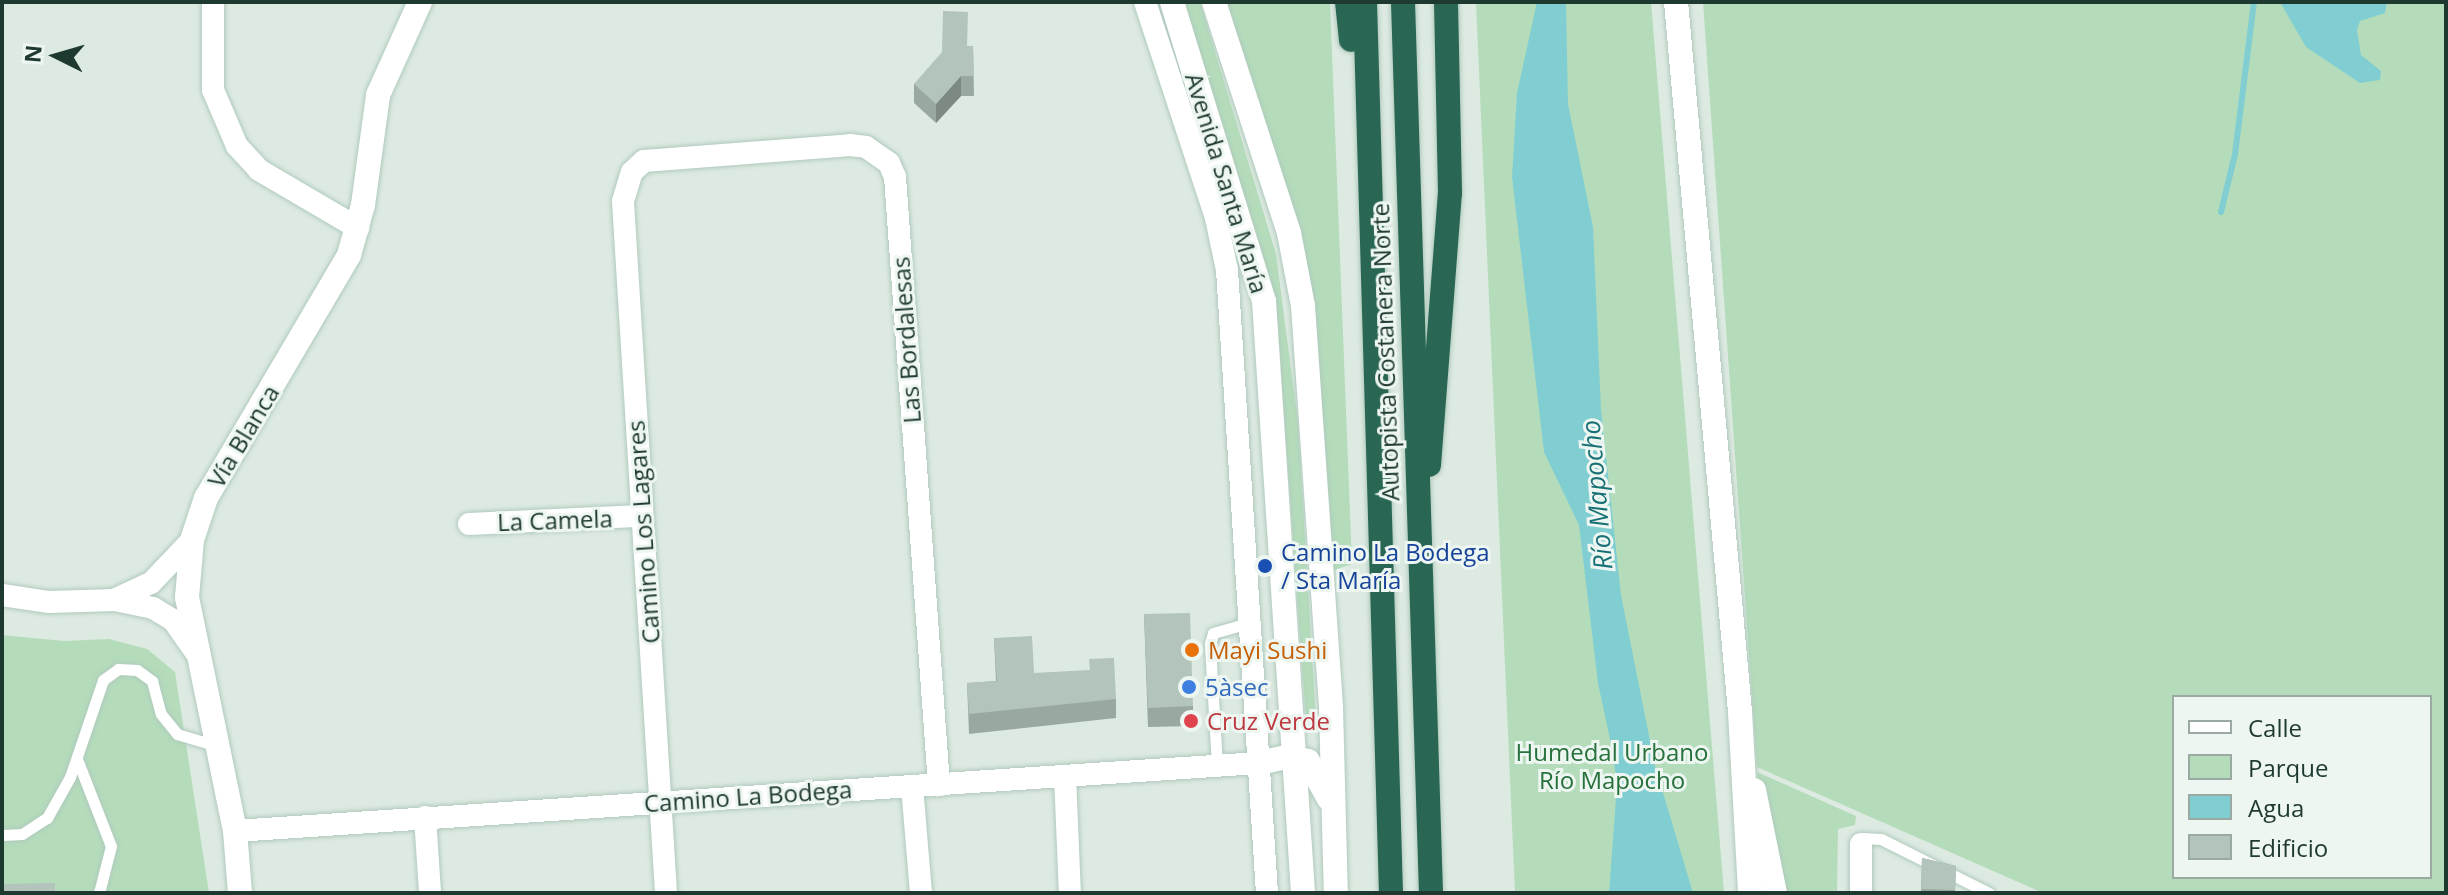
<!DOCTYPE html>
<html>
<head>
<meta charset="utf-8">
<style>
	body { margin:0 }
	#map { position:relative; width:2448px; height:895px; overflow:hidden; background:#ddeae2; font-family:"Open Sans",sans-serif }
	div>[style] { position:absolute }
	.green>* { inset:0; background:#b4dcbb }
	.water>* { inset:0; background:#81ced2 }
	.stream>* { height:6px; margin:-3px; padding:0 3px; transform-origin:3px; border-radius:3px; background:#81ced2 }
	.roads { filter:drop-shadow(0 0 2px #b0cabd) drop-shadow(0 0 2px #b0cabd) }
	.lane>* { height:11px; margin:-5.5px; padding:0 5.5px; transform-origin:5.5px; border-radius:5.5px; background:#fff }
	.street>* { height:22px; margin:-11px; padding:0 11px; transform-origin:11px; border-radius:11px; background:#fff }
	.secondary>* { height:24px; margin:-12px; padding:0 12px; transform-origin:12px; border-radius:12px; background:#fff }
	.highway>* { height:24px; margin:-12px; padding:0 12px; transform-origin:12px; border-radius:12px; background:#296653 }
	.wall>* { inset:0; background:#99a9a1 }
	.shaded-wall>* { inset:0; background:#7d8983 }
	.building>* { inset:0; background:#b2c4bb }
	.dots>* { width:22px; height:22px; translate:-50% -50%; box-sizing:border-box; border:4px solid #edf6f1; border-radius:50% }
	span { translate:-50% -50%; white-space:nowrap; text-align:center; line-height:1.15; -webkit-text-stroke:6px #edf6f1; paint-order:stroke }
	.street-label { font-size:24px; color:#1e392f }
	.transit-label { font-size:24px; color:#164399 }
	.left { translate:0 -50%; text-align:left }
	.food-label { font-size:24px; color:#c56008 }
	.shop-label { font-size:24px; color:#366cbe }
	.health-label { font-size:24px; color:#be3a42 }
	.park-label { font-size:24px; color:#27713c }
	.water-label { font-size:26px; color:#177076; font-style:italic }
	.frame { position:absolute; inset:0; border:4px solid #1e392f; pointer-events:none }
	.legend { position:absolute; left:2172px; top:695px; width:260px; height:184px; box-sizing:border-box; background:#edf6f1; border:2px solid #9aaaa3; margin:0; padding:10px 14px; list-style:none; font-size:24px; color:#1e392f }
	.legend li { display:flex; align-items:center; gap:16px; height:40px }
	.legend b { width:40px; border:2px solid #9aaaa3 }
	.north { position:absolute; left:16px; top:16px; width:80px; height:80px; -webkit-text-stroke:6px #edf6f1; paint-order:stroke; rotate:275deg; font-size:22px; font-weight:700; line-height:32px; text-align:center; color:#1e392f }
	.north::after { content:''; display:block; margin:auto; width:28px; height:36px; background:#1e392f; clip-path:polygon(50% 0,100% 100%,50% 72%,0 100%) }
</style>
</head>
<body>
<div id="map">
	<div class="green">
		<div style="clip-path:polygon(1183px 2px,1200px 2px,1276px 254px,1298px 423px,1316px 720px,1306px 720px,1276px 300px)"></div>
		<div style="clip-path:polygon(1225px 2px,1330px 2px,1352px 564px,1334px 570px,1315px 309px)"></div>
		<div style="clip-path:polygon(1476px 2px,1651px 2px,1724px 893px,1515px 893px)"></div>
		<div style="clip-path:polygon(evenodd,1703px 2px,2446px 2px,2446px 893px,2043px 893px,1757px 767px,1703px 2px,2174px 697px,2430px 697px,2430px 877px,2174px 877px,2174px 697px)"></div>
		<div style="clip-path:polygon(2px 635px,64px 641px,109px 639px,147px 649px,175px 672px,209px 893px,2px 893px)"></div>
		<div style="clip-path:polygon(1757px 772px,1856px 816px,1855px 825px,1838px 829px,1837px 893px,1780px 893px)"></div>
	</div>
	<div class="water">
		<div style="clip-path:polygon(1537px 2px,1566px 2px,1568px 104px,1593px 227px,1601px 410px,1621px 595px,1655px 766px,1693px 893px,1609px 893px,1617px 785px,1613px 753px,1598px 683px,1579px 525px,1544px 452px,1512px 177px,1517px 93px)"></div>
		<div style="clip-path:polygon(2280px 2px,2387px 2px,2385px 13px,2360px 21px,2357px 30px,2361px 55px,2381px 71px,2380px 80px,2360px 83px,2306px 47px)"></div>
	</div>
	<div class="stream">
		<div style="left:2221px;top:212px;width:60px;rotate:-76.4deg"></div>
		<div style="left:2235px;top:154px;width:153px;rotate:-82.9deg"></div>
	</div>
	<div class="roads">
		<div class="lane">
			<div style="left:77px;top:759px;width:93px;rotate:68.7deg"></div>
			<div style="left:111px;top:846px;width:49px;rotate:104.3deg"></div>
			<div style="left:1217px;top:766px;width:122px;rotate:-93.3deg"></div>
			<div style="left:1210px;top:644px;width:11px;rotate:-75deg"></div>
			<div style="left:1213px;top:633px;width:41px;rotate:-15.8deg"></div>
			<div style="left:2px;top:835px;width:20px;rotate:-3deg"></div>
			<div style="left:22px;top:834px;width:30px;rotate:-33deg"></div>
			<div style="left:47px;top:818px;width:47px;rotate:-60.7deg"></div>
			<div style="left:70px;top:777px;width:102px;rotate:-71.2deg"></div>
			<div style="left:103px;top:680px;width:19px;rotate:-36deg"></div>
			<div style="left:118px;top:669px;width:19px;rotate:3deg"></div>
			<div style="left:137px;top:670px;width:19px;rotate:36deg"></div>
			<div style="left:152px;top:681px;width:34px;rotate:75deg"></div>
			<div style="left:161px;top:714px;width:26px;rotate:51deg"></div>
			<div style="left:177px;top:734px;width:42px;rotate:16.7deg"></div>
			<div style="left:1861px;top:844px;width:6px;rotate:-72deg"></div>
			<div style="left:1863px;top:838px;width:18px;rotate:3deg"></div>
			<div style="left:1881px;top:839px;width:121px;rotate:26.6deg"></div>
		</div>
		<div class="street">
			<div style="left:213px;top:2px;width:88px;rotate:90deg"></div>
			<div style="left:213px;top:90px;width:61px;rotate:66.8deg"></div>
			<div style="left:237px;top:146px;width:33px;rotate:47deg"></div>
			<div style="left:259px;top:170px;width:115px;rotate:30.4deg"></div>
			<div style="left:1145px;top:2px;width:227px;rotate:71.8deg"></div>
			<div style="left:1216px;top:218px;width:53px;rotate:78.1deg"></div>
			<div style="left:1227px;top:270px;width:624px;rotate:86.33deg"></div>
			<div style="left:469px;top:524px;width:172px;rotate:-2.7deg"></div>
			<div style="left:2px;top:595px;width:48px;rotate:8.5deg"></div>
			<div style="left:49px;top:602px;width:66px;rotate:-1.7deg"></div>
			<div style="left:115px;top:600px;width:39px;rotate:12deg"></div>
			<div style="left:153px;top:608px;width:23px;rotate:31deg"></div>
			<div style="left:173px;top:620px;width:42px;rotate:54.8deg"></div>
			<div style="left:116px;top:599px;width:38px;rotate:-25deg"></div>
			<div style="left:151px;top:583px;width:59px;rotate:-46.4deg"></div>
			<div style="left:1065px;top:776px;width:117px;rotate:87.6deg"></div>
			<div style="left:912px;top:786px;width:107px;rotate:85.2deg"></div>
			<div style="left:425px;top:817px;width:76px;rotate:86.2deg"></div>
			<div style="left:235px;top:831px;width:1027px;rotate:-3.8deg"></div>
			<div style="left:666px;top:893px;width:693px;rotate:-93.56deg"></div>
			<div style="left:623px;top:201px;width:30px;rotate:-73deg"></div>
			<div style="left:632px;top:172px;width:16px;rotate:-43deg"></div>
			<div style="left:644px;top:161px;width:207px;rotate:-4.4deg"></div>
			<div style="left:850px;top:145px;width:16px;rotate:7deg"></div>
			<div style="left:866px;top:147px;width:28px;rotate:35deg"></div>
			<div style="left:889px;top:163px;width:15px;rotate:67deg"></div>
			<div style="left:895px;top:177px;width:610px;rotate:85.86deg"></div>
			<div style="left:1861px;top:893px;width:49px;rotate:-90deg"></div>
		</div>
		<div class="secondary">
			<div style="left:1172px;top:2px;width:313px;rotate:72.9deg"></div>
			<div style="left:1264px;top:301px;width:593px;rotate:86.23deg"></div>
			<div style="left:1214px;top:2px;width:243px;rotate:72deg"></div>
			<div style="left:1289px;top:233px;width:74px;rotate:79.1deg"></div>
			<div style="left:1303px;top:306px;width:403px;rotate:86deg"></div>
			<div style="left:1331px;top:708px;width:185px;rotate:88.5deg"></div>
			<div style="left:1676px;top:2px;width:713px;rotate:84.85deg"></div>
			<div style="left:1740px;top:712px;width:181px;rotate:86.8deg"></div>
			<div style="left:1260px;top:763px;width:27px;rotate:-13deg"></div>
			<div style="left:1286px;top:757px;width:22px;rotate:10deg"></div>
			<div style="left:1308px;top:761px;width:43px;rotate:61.1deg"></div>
			<div style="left:1754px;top:790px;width:105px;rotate:78.5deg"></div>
			<div style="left:240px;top:893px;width:62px;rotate:-94.6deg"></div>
			<div style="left:235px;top:831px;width:239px;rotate:-101.6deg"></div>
			<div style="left:187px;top:597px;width:57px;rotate:-85deg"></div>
			<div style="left:192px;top:540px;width:44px;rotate:-71.6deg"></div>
			<div style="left:206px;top:498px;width:282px;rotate:-59.5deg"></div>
			<div style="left:349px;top:255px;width:52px;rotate:-74.4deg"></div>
			<div style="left:363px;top:205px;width:111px;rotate:-82.2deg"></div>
			<div style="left:378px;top:95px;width:102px;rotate:-65.7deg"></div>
		</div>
		<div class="highway">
			<div style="left:1347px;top:2px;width:38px;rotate:84deg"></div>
			<div style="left:1365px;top:2px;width:891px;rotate:88.33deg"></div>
			<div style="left:1403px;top:2px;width:891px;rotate:88.2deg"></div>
			<div style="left:1429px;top:465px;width:273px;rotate:-85.6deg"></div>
			<div style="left:1450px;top:193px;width:191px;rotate:-91.2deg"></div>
		</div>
	</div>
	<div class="wall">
		<div style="clip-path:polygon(967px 46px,973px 46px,974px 96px,961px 96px,936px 123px,914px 103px,914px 84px)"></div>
		<div style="clip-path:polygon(1144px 614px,1193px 706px,1193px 726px,1148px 727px)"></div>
		<div style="clip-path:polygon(994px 638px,1034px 673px,1116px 699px,1116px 718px,969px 734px,967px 683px,996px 681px)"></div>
		<div style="clip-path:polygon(1922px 858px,1956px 866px,1955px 893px,1921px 893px)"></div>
	</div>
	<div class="shaded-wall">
		<div style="clip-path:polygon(961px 76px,961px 96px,936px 123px,936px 104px)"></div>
	</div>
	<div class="building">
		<div style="clip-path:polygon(943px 11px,968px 12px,967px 46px,973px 46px,974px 76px,961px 76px,936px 104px,914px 84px,942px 52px)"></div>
		<div style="clip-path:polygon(1190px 613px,1193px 706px,1148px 708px,1144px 614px)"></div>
		<div style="clip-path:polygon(1032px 636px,1034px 673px,1090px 670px,1089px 659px,1114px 658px,1116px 699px,969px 714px,967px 683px,997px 681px,994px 638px)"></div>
		<div style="clip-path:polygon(1922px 858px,1956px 866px,1955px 890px,1921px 889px)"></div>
		<div style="clip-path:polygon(55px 883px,55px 893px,2px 893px,2px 884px)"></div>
	</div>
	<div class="dots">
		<div style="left:1265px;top:566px;background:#1a4fb4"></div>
		<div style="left:1192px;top:650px;background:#e8710a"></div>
		<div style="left:1189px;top:687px;background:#3f7fe0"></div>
		<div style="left:1191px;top:721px;background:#e0444e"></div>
	</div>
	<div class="street-label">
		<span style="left:1227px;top:183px;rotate:73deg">Avenida Santa María</span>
		<span style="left:906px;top:340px;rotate:-94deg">Las Bordalesas</span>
		<span style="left:1385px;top:352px;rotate:-92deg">Autopista Costanera Norte</span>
		<span style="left:243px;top:436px;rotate:-59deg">Vía Blanca</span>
		<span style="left:555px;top:520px;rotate:-2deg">La Camela</span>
		<span style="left:643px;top:532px;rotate:-94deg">Camino Los Lagares</span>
		<span style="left:748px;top:796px;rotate:-4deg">Camino La Bodega</span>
	</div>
	<div class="transit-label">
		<span class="left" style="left:1281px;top:566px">Camino La Bodega<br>/ Sta María</span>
	</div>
	<div class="food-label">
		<span class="left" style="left:1208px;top:650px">Mayi Sushi</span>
	</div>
	<div class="shop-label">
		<span class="left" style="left:1205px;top:687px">5àsec</span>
	</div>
	<div class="health-label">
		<span class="left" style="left:1207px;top:721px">Cruz Verde</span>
	</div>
	<div class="park-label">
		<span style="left:1612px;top:766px">Humedal Urbano<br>Río Mapocho</span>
	</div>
	<div class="water-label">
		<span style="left:1597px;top:495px;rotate:-95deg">Río Mapocho</span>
	</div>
	<div class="frame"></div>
	<ul class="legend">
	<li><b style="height:10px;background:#fff"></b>Calle</li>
	<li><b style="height:22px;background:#b4dcbb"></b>Parque</li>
	<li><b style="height:22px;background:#81ced2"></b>Agua</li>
	<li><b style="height:22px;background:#b2c4bb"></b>Edificio</li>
	</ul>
	<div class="north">N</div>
</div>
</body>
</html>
